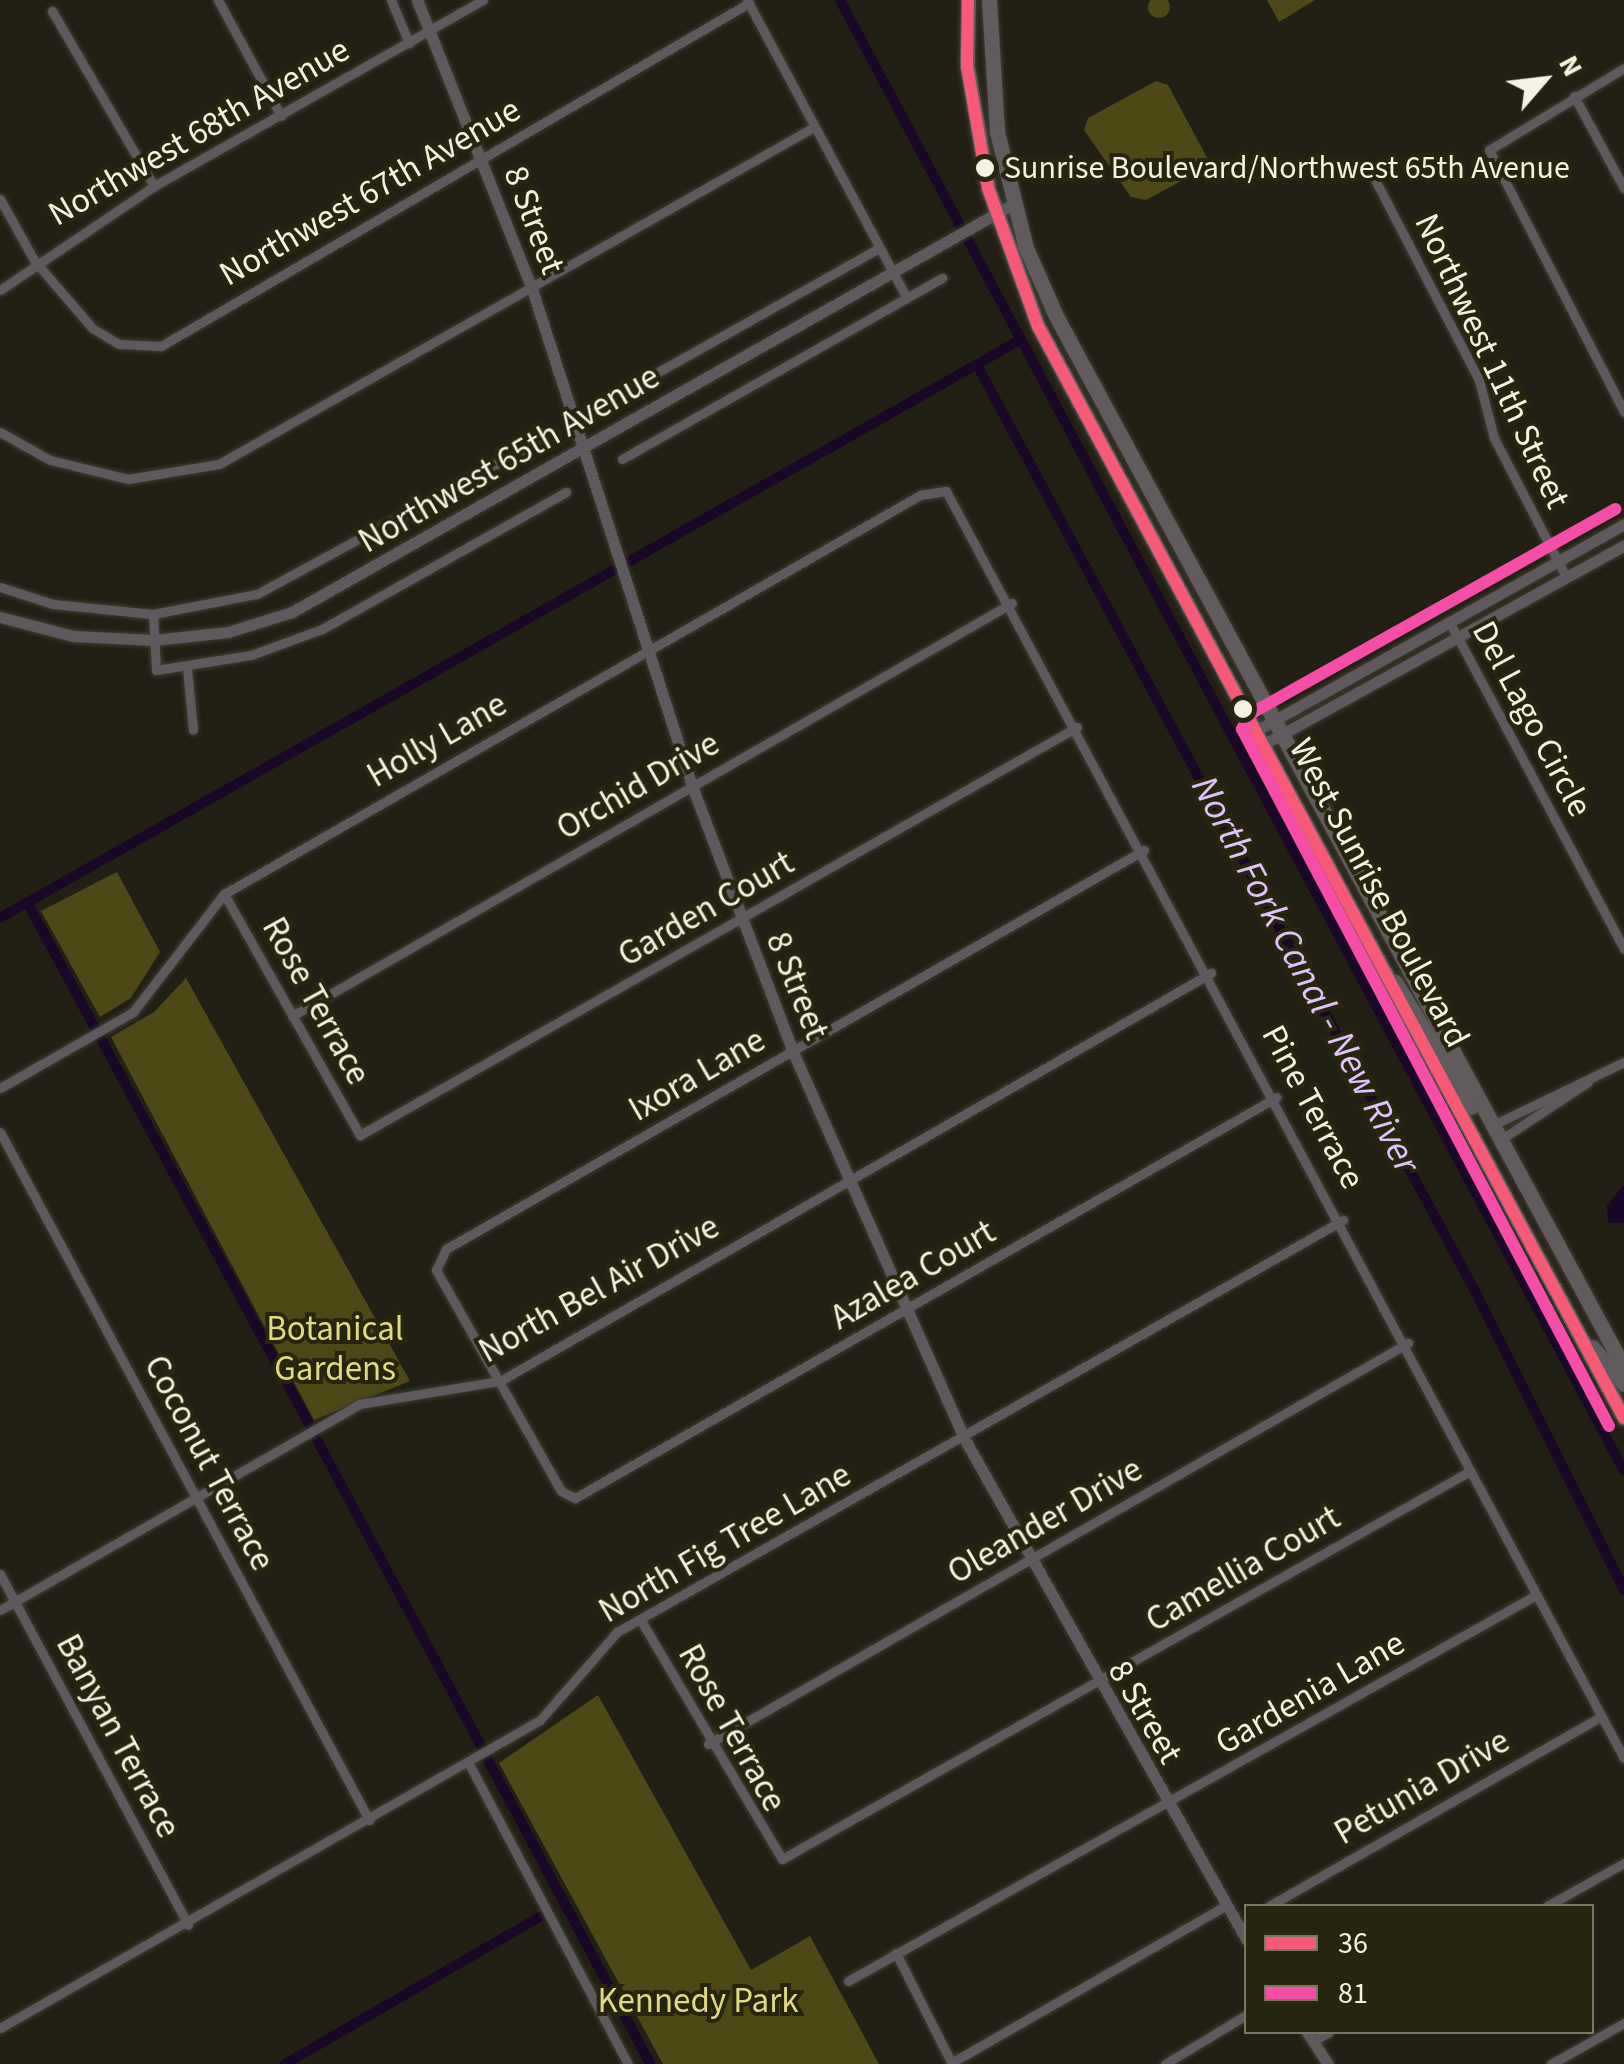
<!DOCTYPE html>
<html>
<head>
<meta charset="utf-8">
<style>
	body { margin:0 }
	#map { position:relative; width:1624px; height:2064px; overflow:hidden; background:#222014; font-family:"Source Sans 3",sans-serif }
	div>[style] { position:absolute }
	.green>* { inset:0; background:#4d4816 }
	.round { border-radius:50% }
	.water>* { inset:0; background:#1a0626 }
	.canal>* { height:10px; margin:-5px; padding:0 5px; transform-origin:5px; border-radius:5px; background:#1a0626 }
	.roads { filter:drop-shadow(0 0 2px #3e3d32) drop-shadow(0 0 2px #3e3d32) }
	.minor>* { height:9px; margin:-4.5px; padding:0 4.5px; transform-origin:4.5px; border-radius:4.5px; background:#5d595d }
	.tertiary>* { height:11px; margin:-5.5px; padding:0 5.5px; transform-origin:5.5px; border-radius:5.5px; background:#5d595d }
	.trunk>* { height:15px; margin:-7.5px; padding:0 7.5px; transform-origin:7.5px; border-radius:7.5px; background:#605b5d }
	.bus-1>* { height:12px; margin:-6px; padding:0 6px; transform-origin:6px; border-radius:6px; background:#f75a77 }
	.bus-2>* { height:12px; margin:-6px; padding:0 6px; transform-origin:6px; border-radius:6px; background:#f54da8 }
	.dots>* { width:28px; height:28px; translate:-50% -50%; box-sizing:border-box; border:5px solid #28250e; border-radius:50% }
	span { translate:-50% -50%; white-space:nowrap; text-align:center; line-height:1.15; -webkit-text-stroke:8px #28250e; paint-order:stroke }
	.bus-label { font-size:32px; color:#f3f2e3 }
	.left { translate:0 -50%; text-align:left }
	.street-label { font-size:35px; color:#f3f2e3 }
	.park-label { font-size:35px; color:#e3d984 }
	.water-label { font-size:38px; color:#e0c2fc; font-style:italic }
	.legend { position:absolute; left:1244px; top:1904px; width:350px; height:130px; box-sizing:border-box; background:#28250e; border:2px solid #797763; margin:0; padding:12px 18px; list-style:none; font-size:30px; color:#f3f2e3 }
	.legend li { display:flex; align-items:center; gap:20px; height:50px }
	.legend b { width:50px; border:2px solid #797763 }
	.north { position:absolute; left:1494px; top:30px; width:100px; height:100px; -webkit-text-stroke:8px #28250e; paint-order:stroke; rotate:62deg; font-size:28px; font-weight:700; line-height:40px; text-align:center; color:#f3f2e3 }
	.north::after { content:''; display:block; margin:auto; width:35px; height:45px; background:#f3f2e3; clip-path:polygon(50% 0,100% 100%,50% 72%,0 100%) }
</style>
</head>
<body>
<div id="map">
	<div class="green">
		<div class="round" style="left:1148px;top:-4px;width:22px;height:22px"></div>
		<div style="clip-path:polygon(1230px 0,1315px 0,1279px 22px,1267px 0)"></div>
		<div style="clip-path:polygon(1156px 81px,1168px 85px,1211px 165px,1146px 200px,1131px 197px,1084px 130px,1088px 118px)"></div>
		<div style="clip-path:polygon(117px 872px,160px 952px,131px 998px,100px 1017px,41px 911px)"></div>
		<div style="clip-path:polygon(186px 978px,410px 1381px,314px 1420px,111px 1037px,154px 1012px)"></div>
		<div style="clip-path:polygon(598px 1695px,751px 1970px,810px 1936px,879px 2064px,663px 2064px,499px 1763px)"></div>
	</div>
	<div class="water">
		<div style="clip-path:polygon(1624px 1184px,1624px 1223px,1608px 1223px,1607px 1206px)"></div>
	</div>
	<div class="canal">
		<div style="left:840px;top:0;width:1667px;rotate:61.94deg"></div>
		<div style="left:977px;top:365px;width:1049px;rotate:61.73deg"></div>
		<div style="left:1474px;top:1289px;width:336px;rotate:63.5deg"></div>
		<div style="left:27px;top:902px;width:593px;rotate:61.62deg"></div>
		<div style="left:0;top:918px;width:1170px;rotate:-29.54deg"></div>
		<div style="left:316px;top:1438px;width:349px;rotate:61.8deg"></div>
		<div style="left:488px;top:1760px;width:344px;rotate:61.9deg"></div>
		<div style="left:285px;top:2064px;width:296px;rotate:-30deg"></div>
	</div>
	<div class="roads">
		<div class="minor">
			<div style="left:218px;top:0;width:132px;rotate:61.5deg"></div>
			<div style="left:391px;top:0;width:47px;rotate:67.3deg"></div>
			<div style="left:747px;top:0;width:336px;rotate:61.8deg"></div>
			<div style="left:52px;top:11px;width:203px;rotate:59.8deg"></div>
			<div style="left:1624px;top:68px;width:158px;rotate:148.7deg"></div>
			<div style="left:1489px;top:150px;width:295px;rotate:62.7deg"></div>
			<div style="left:1574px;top:96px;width:105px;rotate:61.5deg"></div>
			<div style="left:1369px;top:168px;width:239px;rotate:62.6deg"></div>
			<div style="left:1479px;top:380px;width:60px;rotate:75.5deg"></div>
			<div style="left:1494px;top:438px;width:157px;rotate:62.6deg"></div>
			<div style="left:0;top:199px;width:70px;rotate:60.9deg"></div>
			<div style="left:34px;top:260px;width:89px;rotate:49.5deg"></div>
			<div style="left:92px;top:328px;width:31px;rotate:31deg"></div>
			<div style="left:119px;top:344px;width:42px;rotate:2.7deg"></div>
			<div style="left:161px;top:346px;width:681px;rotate:-30.26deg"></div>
			<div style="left:0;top:290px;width:186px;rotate:-34deg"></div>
			<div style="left:154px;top:186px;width:378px;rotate:-29.5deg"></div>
			<div style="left:610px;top:399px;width:308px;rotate:-29.3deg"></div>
			<div style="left:0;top:432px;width:57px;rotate:29.2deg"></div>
			<div style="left:50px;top:460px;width:80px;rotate:13.7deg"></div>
			<div style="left:128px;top:479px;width:92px;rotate:-9.4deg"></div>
			<div style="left:219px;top:464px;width:684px;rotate:-29.53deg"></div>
			<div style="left:622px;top:459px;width:368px;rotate:-29.5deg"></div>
			<div style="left:0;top:587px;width:56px;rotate:17.8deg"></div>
			<div style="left:53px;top:604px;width:100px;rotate:5.7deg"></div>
			<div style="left:153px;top:614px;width:106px;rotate:-10.9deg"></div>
			<div style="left:257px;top:594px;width:337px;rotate:-28.5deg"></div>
			<div style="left:153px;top:614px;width:56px;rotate:86.9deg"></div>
			<div style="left:156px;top:670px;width:96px;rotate:-9deg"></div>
			<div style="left:251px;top:655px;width:76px;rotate:-20.1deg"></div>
			<div style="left:322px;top:629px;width:280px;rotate:-29.3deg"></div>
			<div style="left:1449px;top:621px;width:372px;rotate:61.9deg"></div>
			<div style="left:187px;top:668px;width:62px;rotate:84.5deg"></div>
			<div style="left:1144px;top:850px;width:804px;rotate:150.25deg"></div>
			<div style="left:446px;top:1249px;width:23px;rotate:115deg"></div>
			<div style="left:436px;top:1270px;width:254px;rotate:60.5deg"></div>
			<div style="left:561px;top:1491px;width:16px;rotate:27deg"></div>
			<div style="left:575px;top:1498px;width:808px;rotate:-29.74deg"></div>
			<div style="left:224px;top:894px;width:277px;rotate:60.6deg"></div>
			<div style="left:360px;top:1135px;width:825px;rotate:-29.64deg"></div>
			<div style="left:292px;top:1016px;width:830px;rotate:-29.84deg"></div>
			<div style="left:0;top:1088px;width:153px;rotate:-29.7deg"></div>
			<div style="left:133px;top:1012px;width:149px;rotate:-52.4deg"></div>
			<div style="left:224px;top:894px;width:802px;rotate:-29.82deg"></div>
			<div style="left:920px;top:495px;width:26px;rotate:-9deg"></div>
			<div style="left:946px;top:491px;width:1437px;rotate:61.85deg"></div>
			<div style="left:1493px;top:1125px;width:145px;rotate:-25.7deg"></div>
			<div style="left:0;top:1132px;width:781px;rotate:61.79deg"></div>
			<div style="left:1500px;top:1140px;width:105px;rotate:-33.4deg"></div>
			<div style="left:0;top:1574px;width:398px;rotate:61.8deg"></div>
			<div style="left:0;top:1610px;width:414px;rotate:-29.8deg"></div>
			<div style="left:359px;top:1404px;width:143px;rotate:-9.3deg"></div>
			<div style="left:500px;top:1381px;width:820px;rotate:-29.85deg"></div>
			<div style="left:640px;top:1619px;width:279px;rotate:59.4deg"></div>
			<div style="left:782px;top:1859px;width:790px;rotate:-29.42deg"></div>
			<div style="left:708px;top:1744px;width:807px;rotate:-29.81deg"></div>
			<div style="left:468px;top:1762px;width:342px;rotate:62.1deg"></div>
			<div style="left:1269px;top:1906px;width:383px;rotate:-29.7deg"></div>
			<div style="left:1547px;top:1906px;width:88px;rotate:-29.2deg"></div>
			<div style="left:896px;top:1953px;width:124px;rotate:63.2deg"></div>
			<div style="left:848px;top:1981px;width:789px;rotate:-29.29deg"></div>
			<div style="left:0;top:2028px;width:622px;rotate:-29.7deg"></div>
			<div style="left:540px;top:1720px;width:117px;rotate:-48.8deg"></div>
			<div style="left:617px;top:1632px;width:835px;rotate:-29.57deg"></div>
			<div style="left:1313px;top:2041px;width:18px;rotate:-29deg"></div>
			<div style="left:951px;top:2063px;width:316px;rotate:-29.8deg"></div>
			<div style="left:1165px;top:2064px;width:95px;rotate:-31.2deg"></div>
			<div style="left:1551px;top:2064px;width:84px;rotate:-29.3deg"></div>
		</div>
		<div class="tertiary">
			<div style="left:417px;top:0;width:311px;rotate:68.3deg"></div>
			<div style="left:532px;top:289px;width:522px;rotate:72.15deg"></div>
			<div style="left:692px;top:786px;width:285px;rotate:69.2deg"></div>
			<div style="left:793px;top:1052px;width:422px;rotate:66.1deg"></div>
			<div style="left:964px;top:1438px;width:575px;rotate:60.63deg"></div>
			<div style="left:0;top:617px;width:75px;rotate:14.6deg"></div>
			<div style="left:73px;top:636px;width:81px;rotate:2.8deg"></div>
			<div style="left:154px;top:640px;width:74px;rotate:-6.2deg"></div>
			<div style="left:228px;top:632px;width:67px;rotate:-17.4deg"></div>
			<div style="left:292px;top:612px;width:828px;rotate:-29.5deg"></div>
			<div style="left:1259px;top:729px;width:419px;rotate:-29.3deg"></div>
			<div style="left:1266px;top:743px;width:409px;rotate:-28.9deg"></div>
			<div style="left:1307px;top:2032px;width:38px;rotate:57deg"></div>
		</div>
		<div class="trunk">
			<div style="left:968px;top:0;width:66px;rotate:90.9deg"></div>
			<div style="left:967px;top:66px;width:124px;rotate:80.2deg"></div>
			<div style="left:988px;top:188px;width:147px;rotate:70.1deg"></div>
			<div style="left:1038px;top:326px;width:1239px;rotate:61.78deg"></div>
			<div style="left:989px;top:0;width:132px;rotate:86.5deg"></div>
			<div style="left:997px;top:132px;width:120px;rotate:76deg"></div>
			<div style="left:1026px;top:248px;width:74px;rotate:66.2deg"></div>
			<div style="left:1056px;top:316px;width:1196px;rotate:61.63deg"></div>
			<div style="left:1395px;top:982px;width:146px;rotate:58.7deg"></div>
			<div style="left:1592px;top:1347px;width:49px;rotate:49.1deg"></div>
		</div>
	</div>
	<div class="bus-1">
		<div style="left:968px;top:0;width:66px;rotate:90.9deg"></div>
		<div style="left:967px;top:66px;width:124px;rotate:80.2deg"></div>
		<div style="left:988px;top:188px;width:147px;rotate:70.1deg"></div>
		<div style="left:1038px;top:326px;width:1239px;rotate:61.78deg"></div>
	</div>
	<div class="bus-2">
		<div style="left:1609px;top:1426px;width:788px;rotate:-117.77deg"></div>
		<div style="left:1242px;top:729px;width:17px;rotate:-62deg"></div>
		<div style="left:1250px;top:714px;width:419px;rotate:-29.3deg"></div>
	</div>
	<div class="dots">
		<div style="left:985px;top:168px;background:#f3f2e3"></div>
		<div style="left:1243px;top:709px;background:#f3f2e3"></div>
	</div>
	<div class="bus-label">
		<span class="left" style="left:1004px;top:168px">Sunrise Boulevard/Northwest 65th Avenue</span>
	</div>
	<div class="street-label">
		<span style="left:199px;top:132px;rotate:-30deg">Northwest 68th Avenue</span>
		<span style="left:370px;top:192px;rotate:-30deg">Northwest 67th Avenue</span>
		<span style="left:534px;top:220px;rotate:69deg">8 Street</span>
		<span style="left:1492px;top:361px;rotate:65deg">Northwest 11th Street</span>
		<span style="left:509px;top:459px;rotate:-30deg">Northwest 65th Avenue</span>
		<span style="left:1532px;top:719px;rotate:62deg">Del Lago Circle</span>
		<span style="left:437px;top:740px;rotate:-30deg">Holly Lane</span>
		<span style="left:638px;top:786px;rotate:-30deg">Orchid Drive</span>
		<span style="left:1379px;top:893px;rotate:62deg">West Sunrise Boulevard</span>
		<span style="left:706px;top:909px;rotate:-30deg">Garden Court</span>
		<span style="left:797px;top:986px;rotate:68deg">8 Street</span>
		<span style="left:316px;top:1001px;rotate:61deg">Rose Terrace</span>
		<span style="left:697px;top:1075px;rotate:-30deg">Ixora Lane</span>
		<span style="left:1313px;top:1107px;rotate:62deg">Pine Terrace</span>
		<span style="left:913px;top:1275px;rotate:-30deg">Azalea Court</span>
		<span style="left:599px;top:1289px;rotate:-29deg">North Bel Air Drive</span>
		<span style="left:209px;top:1463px;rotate:62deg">Coconut Terrace</span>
		<span style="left:1045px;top:1521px;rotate:-30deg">Oleander Drive</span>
		<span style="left:725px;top:1543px;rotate:-30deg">North Fig Tree Lane</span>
		<span style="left:1243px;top:1569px;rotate:-30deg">Camellia Court</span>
		<span style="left:1310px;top:1693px;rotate:-30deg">Gardenia Lane</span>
		<span style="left:1145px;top:1712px;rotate:60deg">8 Street</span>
		<span style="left:732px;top:1728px;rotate:61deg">Rose Terrace</span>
		<span style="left:118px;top:1736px;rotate:62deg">Banyan Terrace</span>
		<span style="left:1422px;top:1787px;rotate:-30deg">Petunia Drive</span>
	</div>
	<div class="park-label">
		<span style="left:335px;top:1349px">Botanical<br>Gardens</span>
		<span style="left:698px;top:2001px">Kennedy Park</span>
	</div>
	<div class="water-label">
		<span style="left:1305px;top:975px;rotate:62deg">North Fork Canal - New River</span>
	</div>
	<ul class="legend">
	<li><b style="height:12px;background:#f75a77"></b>36</li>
	<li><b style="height:12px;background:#f54da8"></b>81</li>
	</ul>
	<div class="north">N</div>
</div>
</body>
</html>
